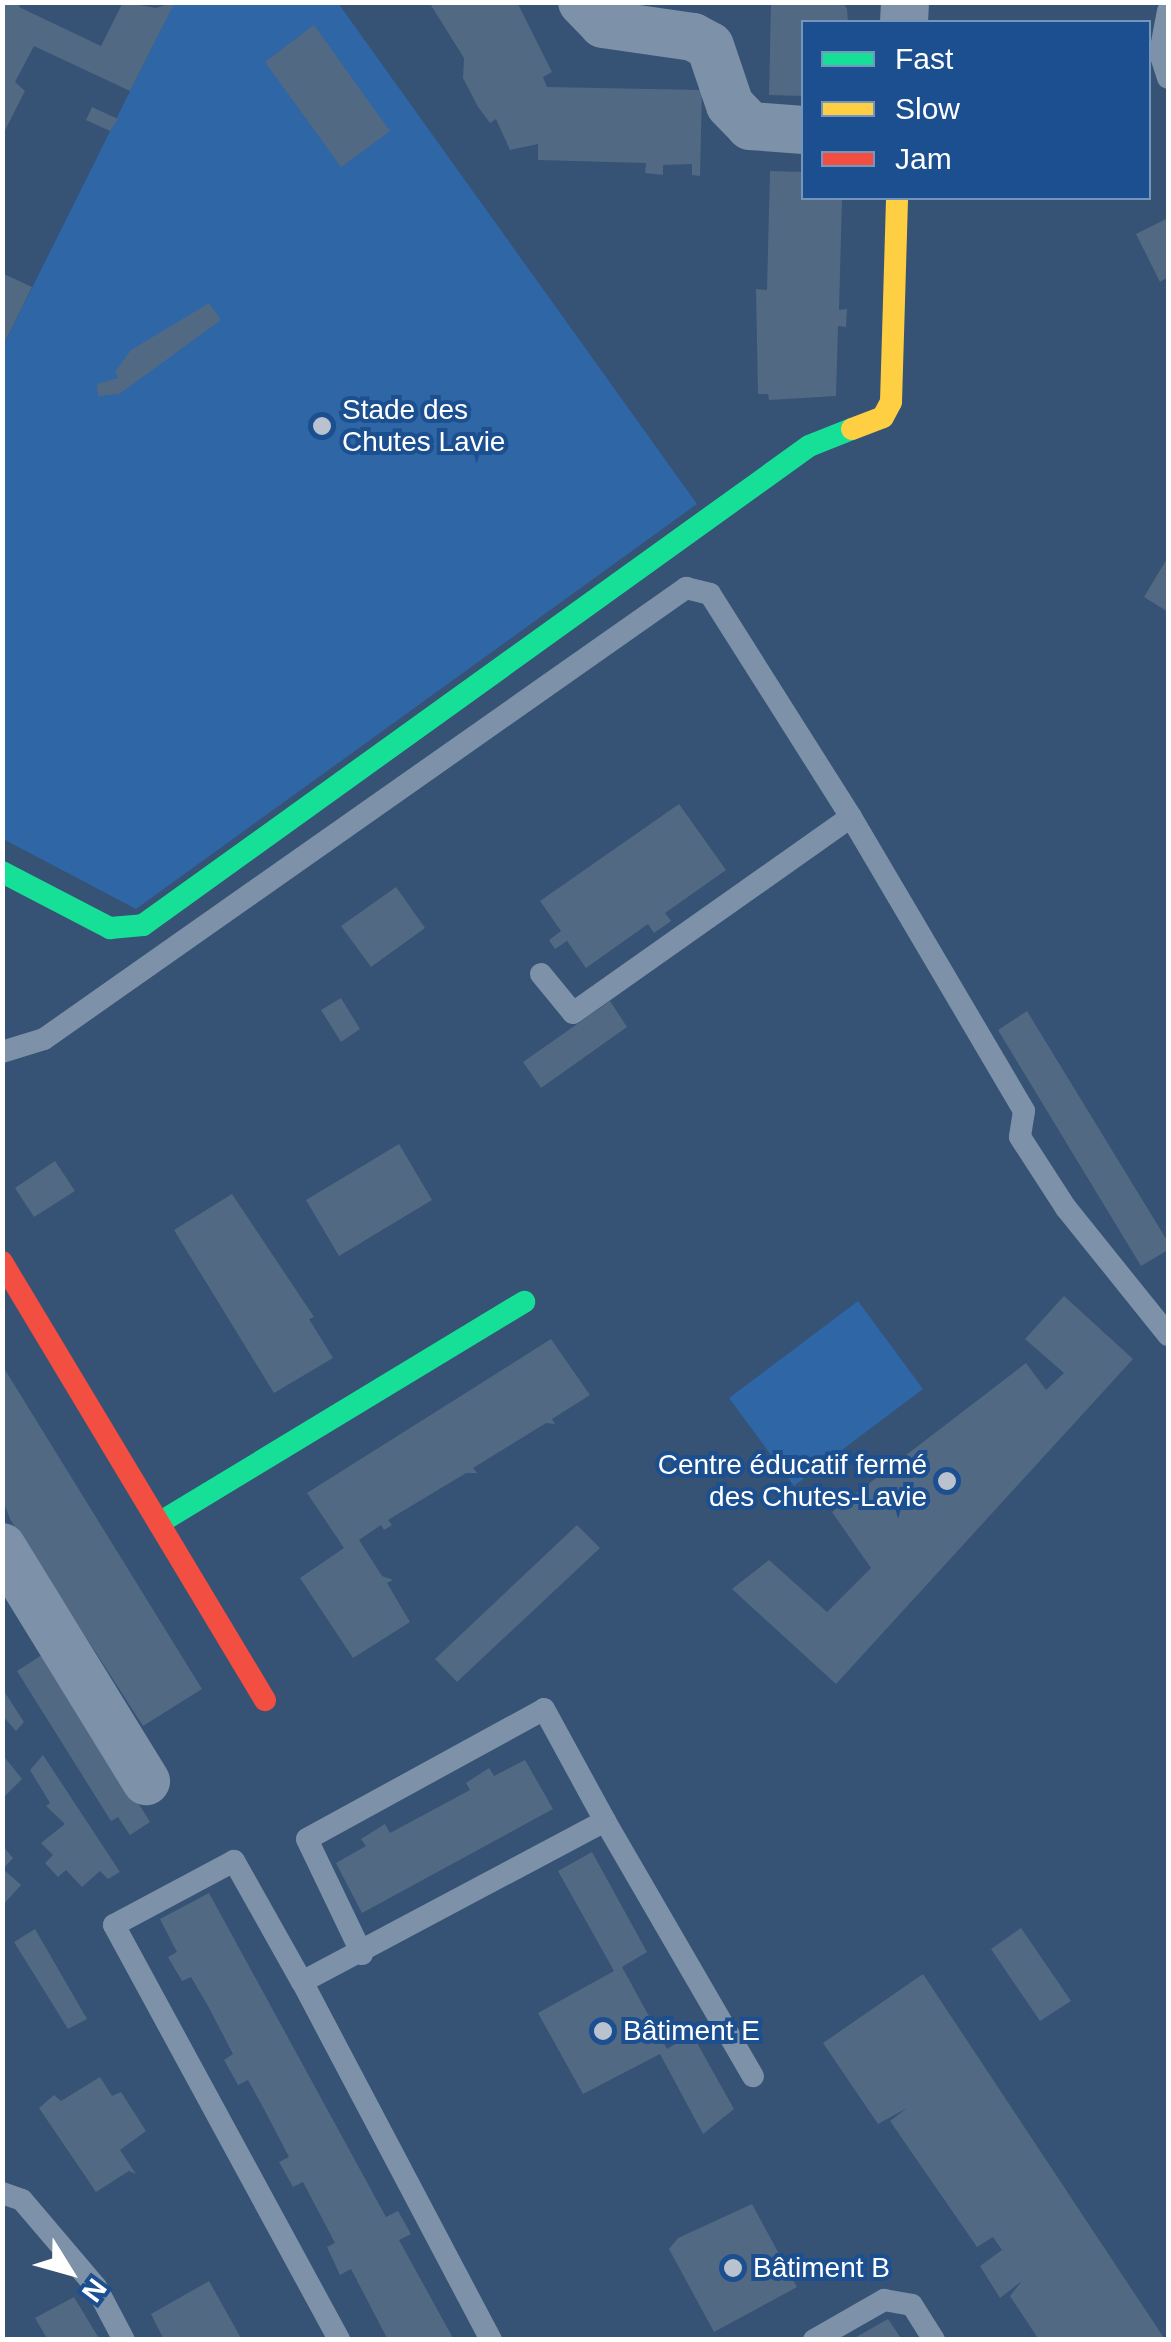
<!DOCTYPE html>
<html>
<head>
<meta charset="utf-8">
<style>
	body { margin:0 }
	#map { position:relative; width:1171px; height:2342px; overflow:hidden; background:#365274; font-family:Helvetica,sans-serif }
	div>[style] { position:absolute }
	.green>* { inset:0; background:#2f66a5 }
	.building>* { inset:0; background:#526984 }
	.lane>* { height:22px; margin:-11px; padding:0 11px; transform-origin:11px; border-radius:11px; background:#7d92a8 }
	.street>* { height:48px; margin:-24px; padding:0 24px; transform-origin:24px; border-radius:24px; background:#7d92a8 }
	.fast>* { height:22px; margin:-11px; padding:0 11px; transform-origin:11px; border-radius:11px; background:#16e098 }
	.slow>* { height:22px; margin:-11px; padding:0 11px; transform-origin:11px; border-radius:11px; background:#ffcf43 }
	.jam>* { height:22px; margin:-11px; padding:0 11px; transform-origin:11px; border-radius:11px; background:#f24e42 }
	.dots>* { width:28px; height:28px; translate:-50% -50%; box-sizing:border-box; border:5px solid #1b4f8f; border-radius:50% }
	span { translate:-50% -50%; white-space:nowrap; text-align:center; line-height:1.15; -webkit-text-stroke:8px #1b4f8f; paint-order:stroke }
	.poi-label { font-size:28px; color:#fff }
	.left { translate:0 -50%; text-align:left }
	.right { translate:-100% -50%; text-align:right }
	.frame { position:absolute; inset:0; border:5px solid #fff; pointer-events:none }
	.legend { position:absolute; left:801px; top:20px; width:350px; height:180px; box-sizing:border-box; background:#1b4f8f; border:2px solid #7695bc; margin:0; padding:12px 18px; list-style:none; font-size:30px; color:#fff }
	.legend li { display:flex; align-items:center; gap:20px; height:50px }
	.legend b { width:50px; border:2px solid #7695bc }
	.north { position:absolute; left:20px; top:2222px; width:100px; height:100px; -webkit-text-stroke:8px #1b4f8f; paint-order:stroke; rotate:127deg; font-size:28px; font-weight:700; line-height:40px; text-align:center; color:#fff }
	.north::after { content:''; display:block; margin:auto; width:35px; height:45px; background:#fff; clip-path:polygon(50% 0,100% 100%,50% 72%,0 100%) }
</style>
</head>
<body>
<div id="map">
	<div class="green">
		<div style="clip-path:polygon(174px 3px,338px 3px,697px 504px,136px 909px,3px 839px,2px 348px)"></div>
		<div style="clip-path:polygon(858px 1301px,923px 1389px,794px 1486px,729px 1398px)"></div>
	</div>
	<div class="building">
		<div style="clip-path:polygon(2px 2px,22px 2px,19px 7px,101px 46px,123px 2px,156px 8px,175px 2px,130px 91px,34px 46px,15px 82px,25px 91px,2px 136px)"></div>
		<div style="clip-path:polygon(429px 2px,517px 2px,552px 72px,543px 77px,547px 87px,702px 90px,700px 176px,692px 175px,692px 164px,663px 165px,663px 175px,645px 173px,646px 163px,538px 160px,538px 144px,510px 150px,496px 119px,490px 123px,478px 107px,463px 78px,464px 58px)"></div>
		<div style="clip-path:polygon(771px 2px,843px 2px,847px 9px,848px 22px,804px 22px,804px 96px,769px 95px)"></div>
		<div style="clip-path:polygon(314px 25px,390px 131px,341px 167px,265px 62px)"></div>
		<div style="clip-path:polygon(92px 107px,118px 119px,110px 131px,86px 120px)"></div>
		<div style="clip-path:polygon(770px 171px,804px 172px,804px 198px,842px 198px,839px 310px,847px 309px,846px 327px,838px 326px,836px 396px,769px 400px,768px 394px,758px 394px,756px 289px,767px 290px)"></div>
		<div style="clip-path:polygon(1168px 218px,1168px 277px,1160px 282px,1136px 234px)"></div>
		<div style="clip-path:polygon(2px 273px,32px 287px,2px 348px)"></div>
		<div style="clip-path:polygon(209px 303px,221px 320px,119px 394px,98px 396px,97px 384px,118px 378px,115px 372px,131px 350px)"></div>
		<div style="clip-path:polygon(1168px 557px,1168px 612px,1144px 597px)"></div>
		<div style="clip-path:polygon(679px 804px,726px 870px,665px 913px,671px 921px,654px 933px,648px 924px,586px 968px,567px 941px,555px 949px,549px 940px,561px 931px,540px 901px)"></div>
		<div style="clip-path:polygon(396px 887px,425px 928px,371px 967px,341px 926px)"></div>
		<div style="clip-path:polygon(341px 998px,360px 1029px,341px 1042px,321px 1010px)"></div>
		<div style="clip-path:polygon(610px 1001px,627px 1027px,541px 1088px,523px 1062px)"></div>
		<div style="clip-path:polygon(1027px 1011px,1168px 1242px,1168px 1250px,1141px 1266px,998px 1030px)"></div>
		<div style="clip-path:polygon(399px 1144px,432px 1200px,339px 1256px,306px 1200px)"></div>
		<div style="clip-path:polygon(55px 1161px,75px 1191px,34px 1217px,15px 1188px)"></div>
		<div style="clip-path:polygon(232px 1194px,314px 1317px,309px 1319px,333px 1358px,274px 1393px,174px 1230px)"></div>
		<div style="clip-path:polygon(1064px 1296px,1133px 1359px,836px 1684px,732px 1589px,769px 1560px,827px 1612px,871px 1568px,832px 1512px,1026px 1363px,1046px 1390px,1064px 1373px,1025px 1339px)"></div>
		<div style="clip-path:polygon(551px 1339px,590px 1395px,552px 1419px,555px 1424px,546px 1423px,473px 1468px,477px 1473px,466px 1473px,388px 1520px,392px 1525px,384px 1530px,381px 1525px,359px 1540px,382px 1576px,393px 1580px,387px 1583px,410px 1622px,353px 1658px,300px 1578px,344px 1548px,307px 1493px)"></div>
		<div style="clip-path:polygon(2px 1365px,202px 1689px,143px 1726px,10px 1519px,2px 1498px)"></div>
		<div style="clip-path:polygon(577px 1525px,600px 1548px,457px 1682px,435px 1659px)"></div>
		<div style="clip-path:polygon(45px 1653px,150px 1822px,130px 1835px,118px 1817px,111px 1821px,17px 1671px)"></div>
		<div style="clip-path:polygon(2px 1688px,24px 1722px,16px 1731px,2px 1715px)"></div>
		<div style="clip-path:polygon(2px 1754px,22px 1779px,2px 1799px)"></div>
		<div style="clip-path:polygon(43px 1755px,120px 1872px,108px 1879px,100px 1871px,82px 1887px,66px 1870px,58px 1877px,45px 1863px,53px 1855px,41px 1843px,65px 1824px,46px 1806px,50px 1803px,30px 1770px)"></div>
		<div style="clip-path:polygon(525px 1760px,553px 1809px,362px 1913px,336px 1863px,366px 1846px,361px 1839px,385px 1824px,390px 1833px,470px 1790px,466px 1783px,489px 1768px,494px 1776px)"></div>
		<div style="clip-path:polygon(2px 1845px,13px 1858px,3px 1869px,21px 1885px,2px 1906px)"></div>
		<div style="clip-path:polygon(592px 1852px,647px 1952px,622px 1967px,667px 2049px,692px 2034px,734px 2109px,703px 2134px,660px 2054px,583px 2094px,538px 2013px,614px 1971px,558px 1871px)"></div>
		<div style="clip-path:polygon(209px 1893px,386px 2217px,398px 2211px,411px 2234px,399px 2240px,454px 2340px,388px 2340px,351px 2269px,340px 2275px,327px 2247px,335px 2243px,303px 2182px,293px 2187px,279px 2162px,289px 2157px,264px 2109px,248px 2080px,238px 2085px,224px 2060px,233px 2054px,208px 2006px,191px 1977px,182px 1981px,168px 1957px,177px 1952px,160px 1919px)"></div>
		<div style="clip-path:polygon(1021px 1928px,1071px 2001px,1040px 2021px,991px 1949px)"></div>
		<div style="clip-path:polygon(35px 1929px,87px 2019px,68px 2029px,14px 1942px)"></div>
		<div style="clip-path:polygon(923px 1974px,1162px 2335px,1165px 2340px,1039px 2340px,1010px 2296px,1022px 2281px,1000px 2298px,980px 2266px,1002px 2250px,993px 2237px,977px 2247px,890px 2121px,907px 2108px,878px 2124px,823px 2043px)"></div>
		<div style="clip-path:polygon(100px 2077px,112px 2096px,121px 2092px,146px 2131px,120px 2150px,136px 2174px,129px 2171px,96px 2192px,39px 2108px,54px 2095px,61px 2101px)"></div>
		<div style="clip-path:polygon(752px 2204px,797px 2287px,714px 2332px,669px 2249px,678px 2238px)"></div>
		<div style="clip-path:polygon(209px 2281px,242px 2340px,164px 2340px,151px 2314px)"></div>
		<div style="clip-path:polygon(74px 2297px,100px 2340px,48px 2340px,35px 2318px)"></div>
		<div style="clip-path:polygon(888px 2319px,902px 2340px,851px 2340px)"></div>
	</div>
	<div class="lane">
		<div style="left:1168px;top:11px;width:43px;rotate:100.8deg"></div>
		<div style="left:1160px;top:53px;width:26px;rotate:72deg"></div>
		<div style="left:541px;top:974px;width:50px;rotate:50.6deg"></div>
		<div style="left:573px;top:1013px;width:340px;rotate:-35.2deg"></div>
		<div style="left:2px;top:1052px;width:44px;rotate:-17.2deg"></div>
		<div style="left:44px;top:1039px;width:785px;rotate:-35.09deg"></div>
		<div style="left:686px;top:588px;width:25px;rotate:14deg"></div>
		<div style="left:710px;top:594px;width:264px;rotate:57.7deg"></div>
		<div style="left:851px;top:817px;width:341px;rotate:59.5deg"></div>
		<div style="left:1024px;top:1111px;width:26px;rotate:99deg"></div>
		<div style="left:1020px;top:1137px;width:85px;rotate:57.1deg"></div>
		<div style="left:1066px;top:1208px;width:163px;rotate:51.2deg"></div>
		<div style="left:362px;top:1954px;width:127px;rotate:-115.6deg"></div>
		<div style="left:307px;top:1839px;width:270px;rotate:-28.7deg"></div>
		<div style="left:544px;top:1709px;width:128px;rotate:61.4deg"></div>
		<div style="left:302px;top:1982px;width:139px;rotate:-119.3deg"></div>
		<div style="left:234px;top:1861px;width:136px;rotate:151.9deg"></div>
		<div style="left:114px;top:1925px;width:472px;rotate:61.5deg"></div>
		<div style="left:2px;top:2193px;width:21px;rotate:19deg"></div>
		<div style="left:22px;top:2200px;width:114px;rotate:49.6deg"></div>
		<div style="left:96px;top:2287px;width:60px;rotate:62.2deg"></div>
		<div style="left:491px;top:2340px;width:405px;rotate:-117.8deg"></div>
		<div style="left:302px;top:1982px;width:343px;rotate:-28deg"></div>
		<div style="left:605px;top:1821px;width:295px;rotate:59.9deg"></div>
		<div style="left:814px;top:2340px;width:81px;rotate:-29.7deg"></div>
		<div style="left:884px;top:2300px;width:28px;rotate:10deg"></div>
		<div style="left:912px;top:2305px;width:41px;rotate:57.8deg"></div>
	</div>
	<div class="street">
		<div style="left:582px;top:2px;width:30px;rotate:46deg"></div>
		<div style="left:603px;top:24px;width:91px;rotate:8.2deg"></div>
		<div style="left:693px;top:37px;width:19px;rotate:28deg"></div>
		<div style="left:710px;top:46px;width:62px;rotate:71.3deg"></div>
		<div style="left:730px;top:105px;width:29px;rotate:46deg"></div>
		<div style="left:750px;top:126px;width:54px;rotate:4.2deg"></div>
		<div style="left:904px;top:22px;width:20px;rotate:-87deg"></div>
		<div style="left:2px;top:1547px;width:275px;rotate:58.4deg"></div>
	</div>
	<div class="fast">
		<div style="left:2px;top:872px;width:122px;rotate:27.4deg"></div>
		<div style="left:110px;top:928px;width:33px;rotate:-5deg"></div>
		<div style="left:143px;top:925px;width:820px;rotate:-35.72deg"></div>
		<div style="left:809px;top:446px;width:46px;rotate:-21.6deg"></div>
		<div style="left:159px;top:1523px;width:427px;rotate:-31.2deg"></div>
	</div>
	<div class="slow">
		<div style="left:852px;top:429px;width:33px;rotate:-21deg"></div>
		<div style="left:883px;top:417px;width:17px;rotate:-62deg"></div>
		<div style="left:891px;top:402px;width:204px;rotate:-88.3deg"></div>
	</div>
	<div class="jam">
		<div style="left:2px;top:1262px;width:511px;rotate:59.02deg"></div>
	</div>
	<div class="dots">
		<div style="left:322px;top:426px;background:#b9c2ce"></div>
		<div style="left:947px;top:1481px;background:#b9c2ce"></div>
		<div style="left:603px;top:2031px;background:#b9c2ce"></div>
		<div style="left:733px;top:2268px;background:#b9c2ce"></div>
	</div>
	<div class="poi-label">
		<span class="left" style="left:342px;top:426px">Stade des<br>Chutes Lavie</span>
		<span class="right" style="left:927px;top:1481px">Centre éducatif fermé<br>des Chutes-Lavie</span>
		<span class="left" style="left:623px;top:2031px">Bâtiment E</span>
		<span class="left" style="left:753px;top:2268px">Bâtiment B</span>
	</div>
	<div class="frame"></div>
	<ul class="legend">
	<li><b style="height:12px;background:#16e098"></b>Fast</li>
	<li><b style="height:12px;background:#ffcf43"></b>Slow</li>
	<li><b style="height:12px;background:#f24e42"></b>Jam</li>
	</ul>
	<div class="north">N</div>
</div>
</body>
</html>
